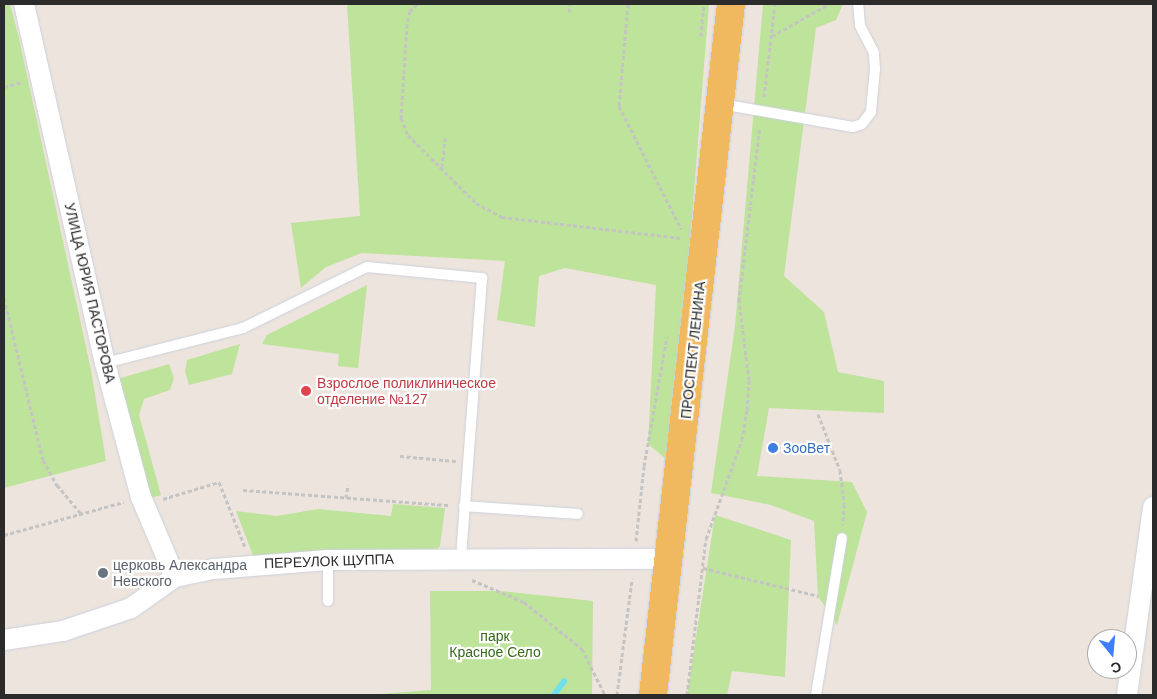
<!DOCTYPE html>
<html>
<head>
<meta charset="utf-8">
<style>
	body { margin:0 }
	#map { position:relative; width:1157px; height:699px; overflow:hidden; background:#ede4dd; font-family:Helvetica,sans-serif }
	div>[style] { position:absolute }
	.green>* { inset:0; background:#bee39a }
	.stream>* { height:6px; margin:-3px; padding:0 3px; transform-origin:3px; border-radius:3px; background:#71e0ee }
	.path>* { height:3px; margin-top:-1.5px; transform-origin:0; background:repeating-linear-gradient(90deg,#c4c4c4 0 4px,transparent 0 6.5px) }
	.roads { filter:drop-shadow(0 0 1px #cbd1dc) drop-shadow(0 0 1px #cbd1dc) }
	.lane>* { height:10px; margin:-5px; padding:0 5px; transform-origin:5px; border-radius:5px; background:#fff }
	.street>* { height:20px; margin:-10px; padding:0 10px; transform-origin:10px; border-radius:10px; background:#fff }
	.primary>* { height:28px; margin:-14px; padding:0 14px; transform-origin:14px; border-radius:14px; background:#f0b85f }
	.dots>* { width:14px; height:14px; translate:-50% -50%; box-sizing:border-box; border:2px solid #fff; border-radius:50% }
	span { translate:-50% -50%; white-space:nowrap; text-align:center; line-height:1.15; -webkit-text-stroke:4.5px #fff; paint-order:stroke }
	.street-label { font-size:14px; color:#2b2b2b }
	.health-label { font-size:14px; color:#be3a42 }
	.left { translate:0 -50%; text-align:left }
	.shop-label { font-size:14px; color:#366cbe }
	.worship-label { font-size:14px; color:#5b616d }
	.park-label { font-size:14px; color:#37681b }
	.frame { position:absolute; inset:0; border:5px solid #2b2b2b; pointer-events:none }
	.north { position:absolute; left:1087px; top:629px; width:50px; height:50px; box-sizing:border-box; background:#fff; border:1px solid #aaa; border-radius:50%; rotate:163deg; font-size:14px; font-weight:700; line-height:20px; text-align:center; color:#2b2b2b }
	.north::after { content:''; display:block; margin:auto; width:18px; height:22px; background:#3f7ef8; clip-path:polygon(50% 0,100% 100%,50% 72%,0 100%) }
</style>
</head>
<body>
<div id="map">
	<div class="green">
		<div style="clip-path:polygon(4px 4px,10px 4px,18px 34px,91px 370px,106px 461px,4px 488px)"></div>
		<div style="clip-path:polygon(347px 4px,709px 4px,672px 464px,648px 444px,656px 285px,565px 268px,539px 276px,535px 327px,497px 320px,505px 261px,362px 253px,326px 267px,301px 288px,291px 223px,360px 216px)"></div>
		<div style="clip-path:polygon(763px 4px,843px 4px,836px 20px,816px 28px,784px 276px,824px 312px,838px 372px,884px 381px,884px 413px,769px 408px,757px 476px,852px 482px,867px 512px,837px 625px,818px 596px,814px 521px,771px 505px,711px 493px,735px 326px)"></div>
		<div style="clip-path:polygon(367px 285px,358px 368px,338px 366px,339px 354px,262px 344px,267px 335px)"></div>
		<div style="clip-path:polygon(240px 344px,232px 374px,189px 385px,185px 371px,187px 360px)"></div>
		<div style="clip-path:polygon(169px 364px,174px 378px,170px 390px,144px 399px,139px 415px,161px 495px,148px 499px,114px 380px)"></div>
		<div style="clip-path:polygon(393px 504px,445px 508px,440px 546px,436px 550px,254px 558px,236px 511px,277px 516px,318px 509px,391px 516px)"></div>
		<div style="clip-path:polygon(715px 515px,791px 540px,785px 677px,732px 671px,727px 695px,687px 695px)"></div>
		<div style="clip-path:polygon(430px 591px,500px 591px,593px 601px,592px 695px,368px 695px,431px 690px)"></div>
	</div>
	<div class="stream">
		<div style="left:554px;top:695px;width:17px;rotate:-54deg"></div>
	</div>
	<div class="path">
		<div style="left:417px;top:4px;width:10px;rotate:135deg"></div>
		<div style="left:410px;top:11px;width:13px;rotate:103deg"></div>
		<div style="left:407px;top:24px;width:94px;rotate:93.7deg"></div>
		<div style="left:401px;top:118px;width:18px;rotate:68deg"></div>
		<div style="left:408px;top:135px;width:96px;rotate:45deg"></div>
		<div style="left:476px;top:203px;width:30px;rotate:28deg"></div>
		<div style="left:502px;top:217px;width:180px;rotate:6.7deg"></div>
		<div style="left:628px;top:4px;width:102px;rotate:95deg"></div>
		<div style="left:619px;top:106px;width:138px;rotate:63.2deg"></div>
		<div style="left:569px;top:12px;width:8px;rotate:-83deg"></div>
		<div style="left:701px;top:36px;width:32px;rotate:-85deg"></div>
		<div style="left:772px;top:36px;width:65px;rotate:-29.3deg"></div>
		<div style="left:4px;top:87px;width:20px;rotate:-15deg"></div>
		<div style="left:764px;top:97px;width:94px;rotate:-83.3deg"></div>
		<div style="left:442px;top:167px;width:29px;rotate:-84deg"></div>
		<div style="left:4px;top:298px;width:167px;rotate:76.5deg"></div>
		<div style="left:43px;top:460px;width:29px;rotate:61deg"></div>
		<div style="left:57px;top:485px;width:39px;rotate:50deg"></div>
		<div style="left:818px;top:414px;width:60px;rotate:68.6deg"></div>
		<div style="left:840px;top:470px;width:34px;rotate:83deg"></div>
		<div style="left:844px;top:504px;width:21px;rotate:93deg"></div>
		<div style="left:400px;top:456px;width:56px;rotate:5.1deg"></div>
		<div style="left:243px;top:490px;width:207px;rotate:4.2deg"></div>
		<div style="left:346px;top:498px;width:13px;rotate:-81deg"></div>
		<div style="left:163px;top:499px;width:59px;rotate:-16.9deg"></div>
		<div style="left:219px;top:482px;width:70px;rotate:68.2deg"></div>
		<div style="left:4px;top:535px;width:124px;rotate:-15.4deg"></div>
		<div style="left:636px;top:541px;width:75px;rotate:-83.9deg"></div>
		<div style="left:644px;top:466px;width:131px;rotate:-79.9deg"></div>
		<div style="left:703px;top:568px;width:119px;rotate:13.6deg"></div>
		<div style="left:472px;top:580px;width:56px;rotate:22.9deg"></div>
		<div style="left:524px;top:602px;width:75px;rotate:39deg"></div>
		<div style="left:582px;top:649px;width:51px;rotate:63.4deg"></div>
		<div style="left:617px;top:695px;width:117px;rotate:-82.6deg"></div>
		<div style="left:687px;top:695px;width:157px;rotate:-83.1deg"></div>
		<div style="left:706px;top:539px;width:105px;rotate:-70deg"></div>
		<div style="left:742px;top:440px;width:30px;rotate:-81deg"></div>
		<div style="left:747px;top:410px;width:30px;rotate:-86deg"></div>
		<div style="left:749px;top:380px;width:80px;rotate:-97.2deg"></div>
		<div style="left:739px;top:301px;width:176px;rotate:-83.2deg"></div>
	</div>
	<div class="roads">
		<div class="lane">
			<div style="left:721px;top:104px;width:134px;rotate:9.9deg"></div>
			<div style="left:853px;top:127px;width:9px;rotate:-18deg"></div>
			<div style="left:862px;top:124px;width:15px;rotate:-53deg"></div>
			<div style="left:871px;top:112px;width:43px;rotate:-84.7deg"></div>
			<div style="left:875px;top:69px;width:16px;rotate:-94deg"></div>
			<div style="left:874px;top:53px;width:31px;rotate:-117deg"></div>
			<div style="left:860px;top:25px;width:21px;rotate:-95deg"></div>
			<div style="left:105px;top:363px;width:142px;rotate:-14.2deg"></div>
			<div style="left:243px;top:328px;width:138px;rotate:-26.2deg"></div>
			<div style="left:367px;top:267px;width:116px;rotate:5.5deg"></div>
			<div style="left:482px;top:278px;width:270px;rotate:94.3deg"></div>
			<div style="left:464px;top:506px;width:114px;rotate:4deg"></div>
			<div style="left:328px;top:601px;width:41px;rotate:-90deg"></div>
			<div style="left:816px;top:695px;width:159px;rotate:-80.6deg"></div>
		</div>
		<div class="street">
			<div style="left:24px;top:4px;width:368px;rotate:77.3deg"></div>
			<div style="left:105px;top:363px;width:139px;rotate:75deg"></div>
			<div style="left:141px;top:497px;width:87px;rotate:67deg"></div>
			<div style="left:4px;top:640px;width:60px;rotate:-8.7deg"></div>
			<div style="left:63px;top:631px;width:72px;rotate:-18.7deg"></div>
			<div style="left:131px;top:608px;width:54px;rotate:-35.2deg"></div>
			<div style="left:175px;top:577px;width:40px;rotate:-12deg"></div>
			<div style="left:214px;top:569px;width:114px;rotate:-4.5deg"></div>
			<div style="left:328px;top:560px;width:342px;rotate:-0.2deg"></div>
			<div style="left:1127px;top:695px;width:190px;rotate:-82.1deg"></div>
		</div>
		<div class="primary">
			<div style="left:653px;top:695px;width:695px;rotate:-83.56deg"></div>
		</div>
	</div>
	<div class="dots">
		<div style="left:306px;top:391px;background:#e0444e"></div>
		<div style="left:773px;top:448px;background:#3f7fe0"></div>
		<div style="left:103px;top:573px;background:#6b7280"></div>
	</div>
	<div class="street-label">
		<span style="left:90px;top:293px;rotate:77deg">УЛИЦА ЮРИЯ ПАСТОРОВА</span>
		<span style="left:693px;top:350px;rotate:-84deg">ПРОСПЕКТ ЛЕНИНА</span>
		<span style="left:329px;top:561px;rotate:-2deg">ПЕРЕУЛОК ЩУППА</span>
	</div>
	<div class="health-label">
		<span class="left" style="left:317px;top:391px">Взрослое поликлиническое<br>отделение №127</span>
	</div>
	<div class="shop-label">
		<span class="left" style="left:783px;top:448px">ЗооВет</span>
	</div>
	<div class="worship-label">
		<span class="left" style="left:113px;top:573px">церковь Александра<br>Невского</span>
	</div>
	<div class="park-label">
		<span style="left:495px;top:644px">парк<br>Красное Село</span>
	</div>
	<div class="frame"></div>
	<div class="north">С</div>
</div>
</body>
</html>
